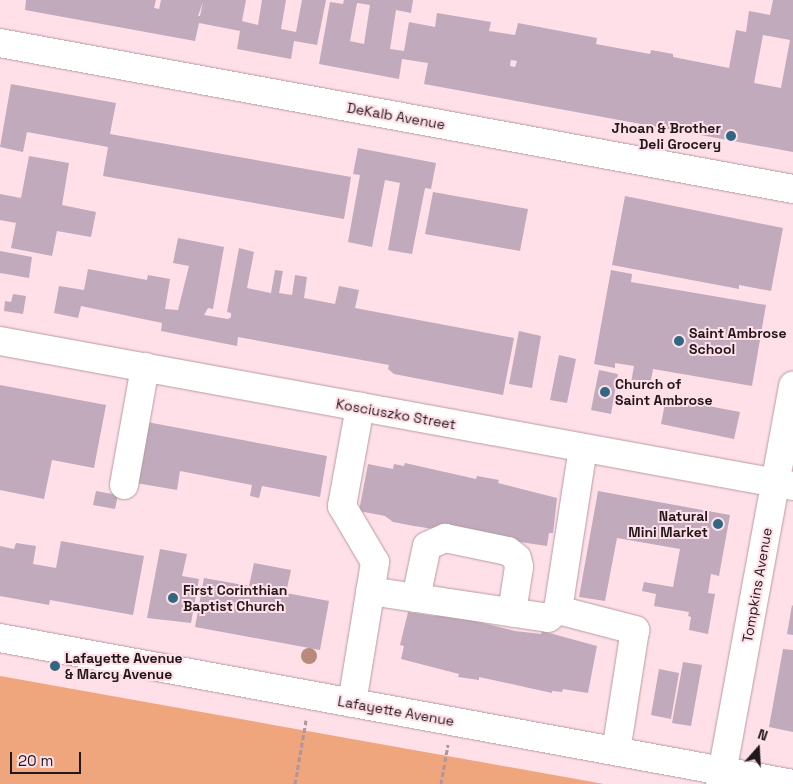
<!DOCTYPE html>
<html>
<head>
<meta charset="utf-8">
<style>
	body { margin:0 }
	#map { position:relative; width:793px; height:784px; overflow:hidden; background:#ffe0e8; font-family:"Space Grotesk",sans-serif }
	div>[style] { position:absolute }
	.green>* { inset:0; background:#f0a67c }
	.building>* { inset:0; background:#c1aabb }
	.path>* { height:3px; margin-top:-1.5px; transform-origin:0; background:repeating-linear-gradient(90deg,#ae969d 0 5px,transparent 0 7.5px) }
	.roads { filter:drop-shadow(0 0 1px #b79ba2) drop-shadow(0 0 1px #b79ba2) }
	.minor>* { height:28px; margin:-14px; padding:0 14px; transform-origin:14px; border-radius:14px; background:#fff }
	.trees>* { width:16px; height:16px; margin:-8px; border-radius:50%; background:#b88a7b }
	.dots>* { width:14px; height:14px; translate:-50% -50%; box-sizing:border-box; border:2px solid #ffe0e8; border-radius:50% }
	span { translate:-50% -50%; white-space:nowrap; text-align:center; line-height:1.15; -webkit-text-stroke:4px #ffe0e8; paint-order:stroke }
	.street-label { font-size:14px; color:#22181b }
	.poi-label { font-size:14px; color:#22181b; font-weight:700 }
	.right { translate:-100% -50%; text-align:right }
	.left { translate:0 -50%; text-align:left }
	.north { position:absolute; left:733px; top:724px; width:50px; height:50px; -webkit-text-stroke:4px #ffe0e8; paint-order:stroke; rotate:19deg; font-size:14px; font-weight:700; line-height:20px; text-align:center; color:#22181b }
	.north::after { content:''; display:block; margin:auto; width:18px; height:22px; background:#22181b; clip-path:polygon(50% 0,100% 100%,50% 72%,0 100%) }
	.scale { position:absolute; left:10px; top:752px; width:71px; height:22px; box-sizing:border-box; border:2px solid #22181b; border-top:0; padding-left:6px; font-size:15px; line-height:18px; white-space:nowrap; color:#22181b; -webkit-text-stroke:4px #ffe0e8; paint-order:stroke }
</style>
</head>
<body>
<div id="map">
	<div class="green">
		<div style="clip-path:polygon(0 676px,17px 679px,604px 784px,0 784px)"></div>
	</div>
	<div class="building">
		<div style="clip-path:polygon(evenodd,26px 0,156px 0,154px 8px,159px 9px,161px 0,246px 0,242px 21px,258px 25px,262px 0,286px 0,281px 29px,296px 32px,302px 0,326px 0,317px 45px,294px 41px,291px 59px,237px 49px,240px 31px,199px 23px,195px 41px,25px 10px,26px 0,203px 2px,200px 16px,198px 16px,203px 2px)"></div>
		<div style="clip-path:polygon(evenodd,344px 0,413px 0,411px 13px,396px 10px,390px 49px,404px 51px,409px 22px,435px 27px,437px 13px,491px 22px,489px 31px,515px 35px,518px 23px,597px 38px,596px 44px,650px 54px,651px 50px,673px 54px,673px 57px,729px 68px,736px 30px,746px 32px,749px 11px,770px 15px,773px 0,793px 0,793px 152px,424px 84px,428px 63px,402px 59px,399px 79px,319px 64px,330px 2px,343px 4px,344px 0,357px 3px,370px 5px,364px 44px,350px 41px,357px 3px,344px 0,763px 35px,790px 40px,781px 88px,754px 83px,763px 35px,344px 0,511px 60px,517px 61px,515px 67px,510px 66px,511px 60px)"></div>
		<div style="clip-path:polygon(11px 84px,116px 103px,110px 134px,351px 177px,344px 219px,103px 176px,108px 147px,27px 132px,23px 152px,0 147px)"></div>
		<div style="clip-path:polygon(358px 148px,436px 163px,431px 189px,425px 188px,412px 254px,388px 250px,400px 183px,385px 180px,372px 247px,348px 242px,360px 175px,353px 174px)"></div>
		<div style="clip-path:polygon(29px 156px,69px 163px,62px 205px,96px 212px,91px 237px,57px 231px,52px 256px,11px 248px,16px 223px,0 220px,0 194px,21px 198px)"></div>
		<div style="clip-path:polygon(433px 192px,528px 209px,520px 251px,425px 234px)"></div>
		<div style="clip-path:polygon(625px 196px,783px 228px,771px 291px,739px 285px,739px 289px,612px 265px)"></div>
		<div style="clip-path:polygon(178px 238px,224px 247px,213px 309px,208px 308px,204px 315px,228px 319px,231px 317px,231px 313px,227px 312px,239px 248px,254px 252px,247px 288px,271px 293px,275px 270px,283px 271px,279px 293px,292px 295px,295px 275px,307px 277px,304px 298px,335px 304px,339px 286px,359px 290px,355px 308px,514px 338px,503px 395px,394px 374px,388px 369px,389px 365px,238px 337px,237px 346px,161px 331px,162px 323px,81px 306px,78px 318px,54px 313px,59px 286px,84px 290px,88px 269px,147px 280px,148px 275px,170px 279px,165px 309px,178px 310px,189px 266px,173px 263px)"></div>
		<div style="clip-path:polygon(0 251px,32px 257px,29px 278px,0 273px)"></div>
		<div style="clip-path:polygon(611px 270px,632px 274px,631px 282px,766px 305px,752px 386px,653px 369px,650px 386px,631px 383px,634px 366px,615px 363px,615px 368px,594px 364px)"></div>
		<div style="clip-path:polygon(13px 294px,26px 296px,23px 314px,4px 311px,5px 301px,11px 302px)"></div>
		<div style="clip-path:polygon(519px 331px,541px 336px,532px 388px,509px 384px)"></div>
		<div style="clip-path:polygon(559px 355px,576px 359px,567px 403px,550px 400px)"></div>
		<div style="clip-path:polygon(599px 370px,618px 374px,611px 414px,591px 410px)"></div>
		<div style="clip-path:polygon(0 385px,106px 405px,94px 468px,52px 460px,44px 499px,0 490px)"></div>
		<div style="clip-path:polygon(666px 398px,740px 412px,734px 439px,661px 424px)"></div>
		<div style="clip-path:polygon(147px 422px,327px 456px,320px 497px,262px 486px,259px 498px,250px 496px,252px 485px,180px 471px,177px 490px,136px 483px)"></div>
		<div style="clip-path:polygon(405px 463px,476px 479px,477px 476px,499px 480px,498px 483px,557px 498px,553px 533px,549px 533px,547px 546px,414px 526px,393px 522px,385px 516px,359px 511px,368px 464px,393px 469px,394px 464px,404px 466px)"></div>
		<div style="clip-path:polygon(96px 491px,118px 495px,115px 509px,93px 505px)"></div>
		<div style="clip-path:polygon(598px 491px,730px 515px,719px 576px,711px 574px,708px 593px,715px 594px,708px 634px,689px 630px,691px 617px,688px 616px,689px 612px,654px 606px,656px 594px,642px 591px,644px 582px,673px 587px,680px 549px,617px 538px,605px 601px,579px 597px)"></div>
		<div style="clip-path:polygon(61px 541px,144px 556px,133px 615px,50px 600px,49px 605px,0 596px,0 546px,14px 549px,16px 543px,36px 546px,33px 564px,56px 568px)"></div>
		<div style="clip-path:polygon(160px 549px,187px 554px,182px 576px,199px 579px,191px 623px,147px 618px)"></div>
		<div style="clip-path:polygon(254px 563px,291px 570px,286px 593px,329px 601px,320px 650px,195px 627px,204px 578px,249px 586px)"></div>
		<div style="clip-path:polygon(792px 605px,793px 606px,793px 635px,787px 634px)"></div>
		<div style="clip-path:polygon(408px 612px,435px 616px,444px 613px,515px 631px,541px 634px,542px 631px,597px 646px,588px 693px,563px 689px,562px 692px,552px 691px,552px 693px,479px 677px,479px 680px,458px 677px,459px 674px,401px 659px,404px 646px,400px 645px)"></div>
		<div style="clip-path:polygon(783px 649px,793px 650px,793px 732px,769px 727px)"></div>
		<div style="clip-path:polygon(683px 662px,702px 665px,691px 726px,672px 723px)"></div>
		<div style="clip-path:polygon(659px 669px,679px 673px,671px 719px,651px 715px)"></div>
	</div>
	<div class="path">
		<div style="left:295px;top:784px;width:65px;rotate:-80.2deg"></div>
		<div style="left:441px;top:784px;width:40px;rotate:-80deg"></div>
	</div>
	<div class="roads">
		<div class="minor">
			<div style="left:0;top:43px;width:806px;rotate:10.43deg"></div>
			<div style="left:0;top:341px;width:806px;rotate:10.36deg"></div>
			<div style="left:583px;top:448px;width:164px;rotate:98.8deg"></div>
			<div style="left:558px;top:610px;width:80px;rotate:14.6deg"></div>
			<div style="left:635px;top:630px;width:122px;rotate:98.9deg"></div>
			<div style="left:124px;top:485px;width:120px;rotate:-79.9deg"></div>
			<div style="left:370px;top:591px;width:180px;rotate:8.6deg"></div>
			<div style="left:548px;top:618px;width:13px;rotate:-39deg"></div>
			<div style="left:416px;top:598px;width:53px;rotate:-78.1deg"></div>
			<div style="left:427px;top:546px;width:20px;rotate:-24deg"></div>
			<div style="left:445px;top:538px;width:64px;rotate:11.7deg"></div>
			<div style="left:508px;top:551px;width:11px;rotate:38deg"></div>
			<div style="left:517px;top:558px;width:9px;rotate:77deg"></div>
			<div style="left:519px;top:567px;width:46px;rotate:98.8deg"></div>
			<div style="left:0;top:638px;width:806px;rotate:10.43deg"></div>
			<div style="left:352px;top:703px;width:143px;rotate:-80.7deg"></div>
			<div style="left:375px;top:562px;width:65px;rotate:-120.5deg"></div>
			<div style="left:342px;top:506px;width:101px;rotate:-79.7deg"></div>
			<div style="left:720px;top:784px;width:405px;rotate:-79.6deg"></div>
		</div>
	</div>
	<div class="trees">
		<div style="left:309px;top:656px"></div>
	</div>
	<div class="dots">
		<div style="left:731px;top:136px;background:#326783"></div>
		<div style="left:679px;top:341px;background:#326783"></div>
		<div style="left:605px;top:392px;background:#326783"></div>
		<div style="left:718px;top:524px;background:#326783"></div>
		<div style="left:173px;top:598px;background:#326783"></div>
		<div style="left:55px;top:666px;background:#326783"></div>
	</div>
	<div class="street-label">
		<span style="left:396px;top:116px;rotate:10deg">DeKalb Avenue</span>
		<span style="left:396px;top:414px;rotate:10deg">Kosciuszko Street</span>
		<span style="left:757px;top:585px;rotate:-80deg">Tompkins Avenue</span>
		<span style="left:396px;top:711px;rotate:10deg">Lafayette Avenue</span>
	</div>
	<div class="poi-label">
		<span class="right" style="left:721px;top:136px">Jhoan &amp; Brother<br>Deli Grocery</span>
		<span class="left" style="left:689px;top:341px">Saint Ambrose<br>School</span>
		<span class="left" style="left:615px;top:392px">Church of<br>Saint Ambrose</span>
		<span class="right" style="left:708px;top:524px">Natural<br>Mini Market</span>
		<span class="left" style="left:183px;top:598px">First Corinthian<br>Baptist Church</span>
		<span class="left" style="left:65px;top:666px">Lafayette Avenue<br>&amp; Marcy Avenue</span>
	</div>
	<div class="north">N</div>
	<div class="scale">20 m</div>
</div>
</body>
</html>
